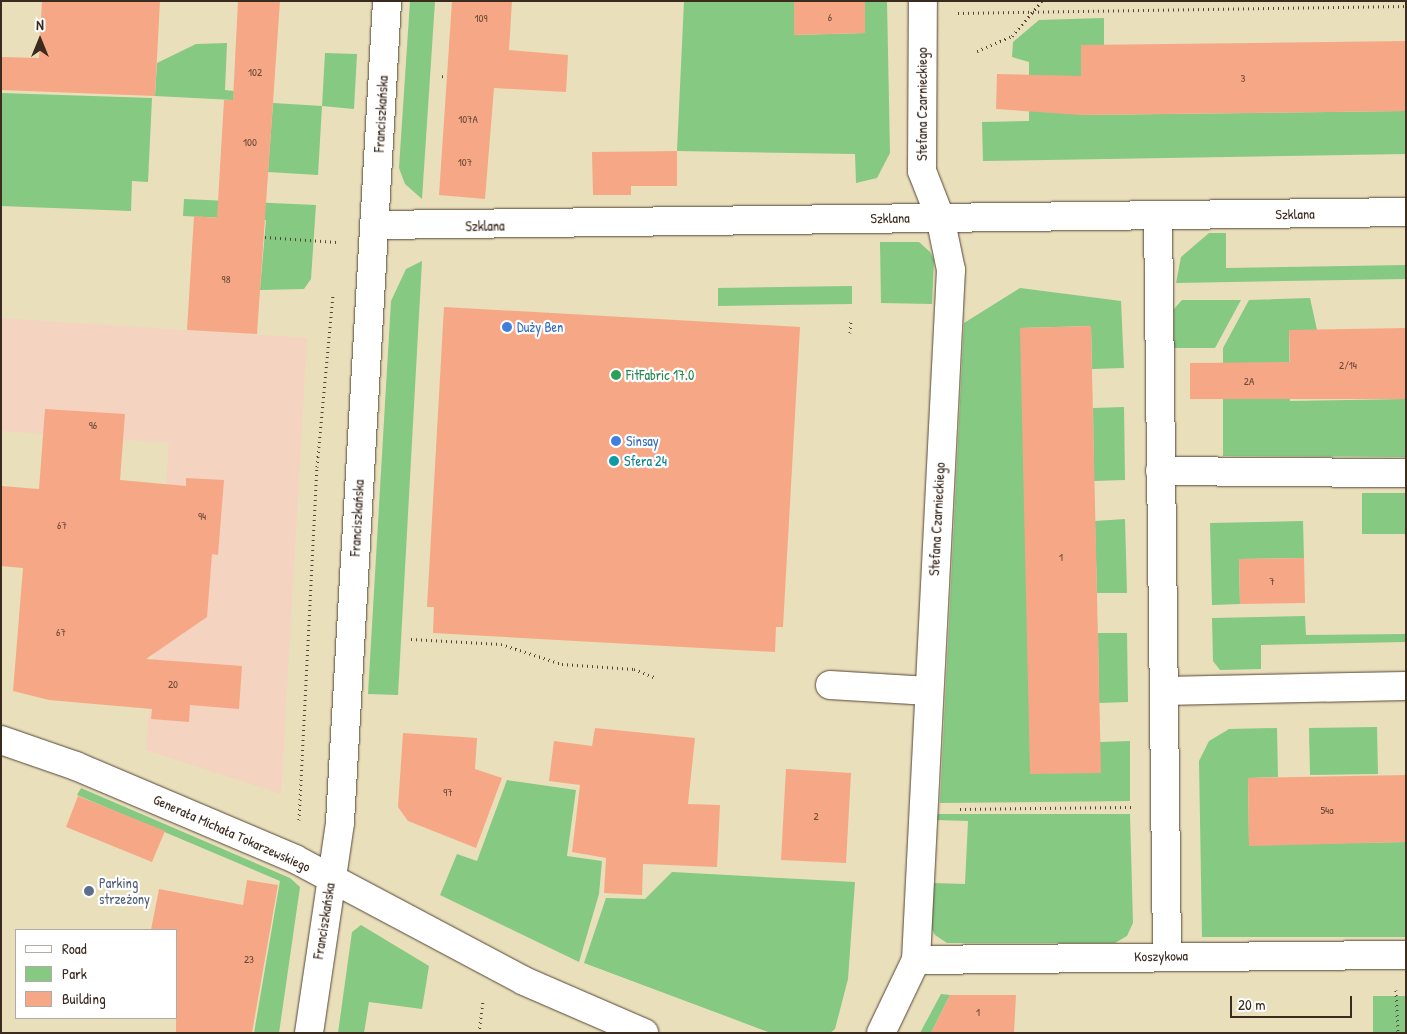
<!DOCTYPE html>
<html>
<head>
<meta charset="utf-8">
<style>
	body { margin:0 }
	#map { position:relative; width:1407px; height:1034px; overflow:hidden; background:#e9dfbb; font-family:"Patrick Hand",sans-serif }
	div>[style] { position:absolute }
	.built>* { inset:0; background:#f4d3c0 }
	.green>* { inset:0; background:#85c983 }
	.building>* { inset:0; background:#f6a886 }
	.path>* { height:3px; margin-top:-1.5px; transform-origin:0; background:repeating-linear-gradient(90deg,#554536 0 1px,transparent 0 5px) }
	.roads { filter:drop-shadow(0 0 1px #554536) drop-shadow(0 0 1px #554536) }
	.minor>* { height:28px; margin:-14px; padding:0 14px; transform-origin:14px; border-radius:14px; background:#fff }
	.dots>* { width:14px; height:14px; translate:-50% -50%; box-sizing:border-box; border:2px solid #fff; border-radius:50% }
	span { translate:-50% -50%; white-space:nowrap; text-align:center; line-height:1.15; -webkit-text-stroke:4.5px #fff; paint-order:stroke }
	.number-label { font-size:11px; color:#6a4a38 }
	.number-label span { -webkit-text-stroke-width:0 }
	.street-label { font-size:14px; color:#3b2a1e }
	.shop-label { font-size:14px; color:#366cbe }
	.left { translate:0 -50%; text-align:left }
	.leisure-label { font-size:14px; color:#27864d }
	.culture-label { font-size:14px; color:#0d838f }
	.service-label { font-size:14px; color:#4e5e75 }
	.frame { position:absolute; inset:0; border:2px solid #3b2a1e; pointer-events:none }
	.legend { position:absolute; left:15px; top:929px; width:162px; height:90px; box-sizing:border-box; background:#fff; border:1px solid #b1aaa5; margin:0; padding:6px 9px; list-style:none; font-size:15px; color:#3b2a1e }
	.legend li { display:flex; align-items:center; gap:10px; height:25px }
	.legend b { width:25px; border:1px solid #b1aaa5 }
	.north { position:absolute; left:15px; top:15px; width:50px; height:50px; -webkit-text-stroke:4px #fff; paint-order:stroke; rotate:0deg; font-size:14px; font-weight:700; line-height:20px; text-align:center; color:#3b2a1e }
	.north::after { content:''; display:block; margin:auto; width:18px; height:22px; background:#3b2a1e; clip-path:polygon(50% 0,100% 100%,50% 72%,0 100%) }
	.scale { position:absolute; left:1230px; top:996px; width:122px; height:22px; box-sizing:border-box; border:2px solid #3b2a1e; border-top:0; padding-left:6px; font-size:15px; line-height:18px; white-space:nowrap; color:#3b2a1e; -webkit-text-stroke:4px #fff; paint-order:stroke }
</style>
</head>
<body>
<div id="map">
	<div class="built">
		<div style="clip-path:polygon(1px 318px,307px 338px,281px 794px,146px 750px,169px 443px,1px 431px)"></div>
	</div>
	<div class="green">
		<div style="clip-path:polygon(410px 1px,435px 1px,422px 199px,405px 184px,399px 168px)"></div>
		<div style="clip-path:polygon(684px 1px,794px 1px,795px 35px,865px 33px,865px 1px,887px 1px,890px 153px,877px 178px,856px 183px,855px 154px,677px 151px)"></div>
		<div style="clip-path:polygon(1104px 18px,1104px 45px,1081px 45px,1082px 115px,1406px 111px,1406px 154px,983px 161px,982px 122px,1029px 121px,1029px 62px,1012px 57px,1013px 42px,1039px 20px)"></div>
		<div style="clip-path:polygon(227px 43px,225px 90px,234px 91px,233px 100px,155px 96px,157px 63px,196px 44px)"></div>
		<div style="clip-path:polygon(325px 53px,357px 54px,354px 109px,322px 106px,318px 175px,268px 172px,273px 103px,322px 106px)"></div>
		<div style="clip-path:polygon(1px 93px,152px 98px,148px 182px,132px 181px,131px 211px,1px 206px)"></div>
		<div style="clip-path:polygon(184px 199px,316px 205px,311px 279px,304px 289px,260px 290px,266px 220px,183px 216px)"></div>
		<div style="clip-path:polygon(1209px 233px,1226px 233px,1226px 268px,1406px 265px,1406px 279px,1176px 283px,1181px 257px)"></div>
		<div style="clip-path:polygon(880px 242px,919px 242px,930px 252px,934px 260px,932px 304px,881px 303px)"></div>
		<div style="clip-path:polygon(422px 261px,398px 695px,368px 694px,391px 301px,406px 269px)"></div>
		<div style="clip-path:polygon(852px 286px,852px 304px,718px 306px,718px 288px)"></div>
		<div style="clip-path:polygon(1020px 288px,1121px 301px,1124px 368px,1092px 369px,1091px 326px,1020px 328px,1100px 742px,1130px 741px,1130px 801px,940px 803px,964px 323px)"></div>
		<div style="clip-path:polygon(evenodd,1310px 298px,1317px 330px,1289px 331px,1290px 401px,1406px 399px,1406px 457px,1223px 456px,1223px 348px,1249px 300px,1310px 298px,1232px 363px,1265px 363px,1265px 398px,1232px 399px,1232px 363px)"></div>
		<div style="clip-path:polygon(1182px 300px,1241px 300px,1215px 348px,1174px 348px,1174px 309px)"></div>
		<div style="clip-path:polygon(1124px 407px,1125px 480px,1094px 481px,1093px 408px)"></div>
		<div style="clip-path:polygon(1362px 493px,1406px 493px,1406px 534px,1362px 534px)"></div>
		<div style="clip-path:polygon(1125px 519px,1127px 593px,1097px 593px,1095px 521px)"></div>
		<div style="clip-path:polygon(1303px 521px,1304px 558px,1239px 559px,1240px 604px,1212px 605px,1210px 523px)"></div>
		<div style="clip-path:polygon(1305px 616px,1306px 635px,1406px 634px,1406px 642px,1261px 645px,1261px 669px,1220px 670px,1213px 661px,1212px 618px)"></div>
		<div style="clip-path:polygon(1098px 633px,1127px 633px,1128px 702px,1099px 703px)"></div>
		<div style="clip-path:polygon(1377px 727px,1378px 774px,1310px 775px,1309px 728px)"></div>
		<div style="clip-path:polygon(1277px 728px,1278px 777px,1248px 778px,1249px 845px,1406px 842px,1406px 937px,1202px 937px,1199px 761px,1209px 741px,1229px 729px)"></div>
		<div style="clip-path:polygon(507px 780px,576px 790px,567px 856px,602px 861px,599px 894px,579px 962px,440px 895px,457px 854px,477px 861px)"></div>
		<div style="clip-path:polygon(81px 788px,290px 878px,300px 887px,279px 1033px,254px 1033px,280px 881px,77px 795px)"></div>
		<div style="clip-path:polygon(937px 814px,1130px 814px,1133px 923px,1127px 936px,1115px 943px,947px 943px,935px 935px,929px 923px,933px 883px,965px 884px,968px 821px,936px 820px)"></div>
		<div style="clip-path:polygon(672px 872px,855px 882px,848px 979px,835px 1029px,830px 1033px,771px 1033px,584px 963px,606px 898px,645px 899px)"></div>
		<div style="clip-path:polygon(361px 925px,429px 966px,422px 1009px,369px 1002px,364px 1033px,338px 1033px,352px 932px)"></div>
		<div style="clip-path:polygon(941px 994px,950px 995px,931px 1033px,920px 1033px)"></div>
		<div style="clip-path:polygon(1373px 996px,1406px 996px,1406px 1033px,1373px 1033px)"></div>
	</div>
	<div class="building">
		<div style="clip-path:polygon(42px 1px,160px 1px,155px 96px,1px 90px,1px 57px,39px 58px)"></div>
		<div style="clip-path:polygon(238px 1px,280px 1px,257px 334px,187px 330px,194px 216px,217px 218px,224px 100px,233px 100px)"></div>
		<div style="clip-path:polygon(452px 1px,512px 1px,509px 50px,568px 55px,566px 92px,494px 88px,485px 199px,439px 195px)"></div>
		<div style="clip-path:polygon(794px 1px,865px 1px,865px 33px,794px 35px)"></div>
		<div style="clip-path:polygon(1406px 41px,1406px 111px,1081px 115px,996px 109px,997px 74px,1081px 76px,1081px 45px)"></div>
		<div style="clip-path:polygon(677px 151px,677px 186px,631px 186px,631px 195px,593px 195px,592px 152px)"></div>
		<div style="clip-path:polygon(444px 307px,800px 327px,783px 627px,776px 627px,775px 652px,433px 633px,434px 607px,427px 607px)"></div>
		<div style="clip-path:polygon(1091px 326px,1101px 773px,1030px 774px,1020px 328px)"></div>
		<div style="clip-path:polygon(1406px 328px,1406px 399px,1190px 399px,1190px 363px,1290px 362px,1289px 330px)"></div>
		<div style="clip-path:polygon(45px 409px,125px 414px,120px 480px,186px 486px,186px 478px,224px 480px,218px 555px,212px 554px,207px 617px,146px 659px,242px 666px,239px 709px,190px 705px,189px 722px,151px 719px,152px 709px,49px 700px,13px 691px,23px 568px,1px 566px,1px 486px,39px 489px)"></div>
		<div style="clip-path:polygon(1304px 558px,1305px 603px,1240px 604px,1239px 559px)"></div>
		<div style="clip-path:polygon(595px 728px,695px 738px,688px 804px,720px 805px,717px 867px,643px 864px,642px 895px,604px 893px,606px 858px,572px 852px,580px 785px,549px 781px,554px 741px,592px 746px)"></div>
		<div style="clip-path:polygon(403px 733px,477px 738px,475px 769px,502px 778px,476px 848px,408px 821px,398px 807px)"></div>
		<div style="clip-path:polygon(786px 769px,851px 773px,846px 863px,781px 860px)"></div>
		<div style="clip-path:polygon(1406px 775px,1406px 842px,1249px 846px,1248px 778px)"></div>
		<div style="clip-path:polygon(78px 796px,165px 831px,152px 862px,66px 827px)"></div>
		<div style="clip-path:polygon(247px 880px,278px 885px,252px 1033px,176px 1033px,176px 930px,151px 930px,159px 889px,243px 905px)"></div>
		<div style="clip-path:polygon(950px 995px,1016px 995px,1014px 1033px,931px 1033px)"></div>
	</div>
	<div class="path">
		<div style="left:958px;top:13px;width:448px;rotate:-0.9deg"></div>
		<div style="left:977px;top:51px;width:38px;rotate:-23deg"></div>
		<div style="left:1012px;top:36px;width:46px;rotate:-49.4deg"></div>
		<div style="left:442px;top:76px;width:5px;rotate:11deg"></div>
		<div style="left:265px;top:237px;width:72px;rotate:4deg"></div>
		<div style="left:850px;top:333px;width:14px;rotate:-86deg"></div>
		<div style="left:411px;top:639px;width:90px;rotate:3.2deg"></div>
		<div style="left:501px;top:644px;width:64px;rotate:18.2deg"></div>
		<div style="left:562px;top:664px;width:72px;rotate:4deg"></div>
		<div style="left:634px;top:669px;width:22px;rotate:22deg"></div>
		<div style="left:960px;top:809px;width:171px;rotate:-0.7deg"></div>
		<div style="left:299px;top:820px;width:353px;rotate:-87.1deg"></div>
		<div style="left:317px;top:467px;width:173px;rotate:-84.7deg"></div>
		<div style="left:1396px;top:990px;width:43px;rotate:87.3deg"></div>
		<div style="left:479px;top:1033px;width:34px;rotate:-83deg"></div>
	</div>
	<div class="roads">
		<div class="minor">
			<div style="left:1158px;top:216px;width:740px;rotate:89.3deg"></div>
			<div style="left:375px;top:225px;width:1031px;rotate:-0.72deg"></div>
			<div style="left:1160px;top:471px;width:246px;rotate:0.5deg"></div>
			<div style="left:830px;top:685px;width:99px;rotate:3.5deg"></div>
			<div style="left:1164px;top:691px;width:242px;rotate:-1.2deg"></div>
			<div style="left:1px;top:740px;width:79px;rotate:19.1deg"></div>
			<div style="left:76px;top:766px;width:238px;rotate:23deg"></div>
			<div style="left:295px;top:859px;width:259px;rotate:28deg"></div>
			<div style="left:524px;top:981px;width:131px;rotate:23.4deg"></div>
			<div style="left:916px;top:960px;width:490px;rotate:-0.6deg"></div>
			<div style="left:309px;top:1033px;width:213px;rotate:-81.6deg"></div>
			<div style="left:340px;top:822px;width:822px;rotate:-86.72deg"></div>
			<div style="left:881px;top:1033px;width:81px;rotate:-64.4deg"></div>
			<div style="left:916px;top:960px;width:691px;rotate:-87.1deg"></div>
			<div style="left:951px;top:270px;width:54px;rotate:-101.7deg"></div>
			<div style="left:940px;top:217px;width:49px;rotate:-111.4deg"></div>
			<div style="left:922px;top:171px;width:170px;rotate:-89.7deg"></div>
		</div>
	</div>
	<div class="dots">
		<div style="left:507px;top:327px;background:#3f7fe0"></div>
		<div style="left:616px;top:375px;background:#2e9e5b"></div>
		<div style="left:616px;top:441px;background:#3f7fe0"></div>
		<div style="left:614px;top:461px;background:#0f9aa8"></div>
		<div style="left:89px;top:891px;background:#5c6f8a"></div>
	</div>
	<div class="number-label">
		<span style="left:830px;top:17px">6</span>
		<span style="left:481px;top:18px">109</span>
		<span style="left:255px;top:72px">102</span>
		<span style="left:1243px;top:78px">3</span>
		<span style="left:468px;top:119px">107A</span>
		<span style="left:250px;top:142px">100</span>
		<span style="left:465px;top:162px">107</span>
		<span style="left:226px;top:279px">98</span>
		<span style="left:1348px;top:365px">2/14</span>
		<span style="left:1249px;top:381px">2A</span>
		<span style="left:93px;top:425px">96</span>
		<span style="left:202px;top:516px">94</span>
		<span style="left:62px;top:525px">67</span>
		<span style="left:1061px;top:557px">1</span>
		<span style="left:1272px;top:581px">7</span>
		<span style="left:61px;top:632px">67</span>
		<span style="left:173px;top:684px">20</span>
		<span style="left:448px;top:792px">97</span>
		<span style="left:1327px;top:810px">54a</span>
		<span style="left:816px;top:816px">2</span>
		<span style="left:249px;top:959px">23</span>
		<span style="left:978px;top:1012px">1</span>
	</div>
	<div class="street-label">
		<span style="left:922px;top:104px;rotate:-90deg">Stefana Czarnieckiego</span>
		<span style="left:381px;top:114px;rotate:-87deg">Franciszkańska</span>
		<span style="left:1295px;top:214px;rotate:-1deg">Szklana</span>
		<span style="left:890px;top:218px;rotate:-1deg">Szklana</span>
		<span style="left:485px;top:226px;rotate:-1deg">Szklana</span>
		<span style="left:357px;top:518px;rotate:-87deg">Franciszkańska</span>
		<span style="left:937px;top:519px;rotate:-87deg">Stefana Czarnieckiego</span>
		<span style="left:232px;top:833px;rotate:24deg">Generała Michała Tokarzewskiego</span>
		<span style="left:324px;top:921px;rotate:-81deg">Franciszkańska</span>
		<span style="left:1161px;top:956px;rotate:-1deg">Koszykowa</span>
	</div>
	<div class="shop-label">
		<span class="left" style="left:517px;top:327px">Duży Ben</span>
		<span class="left" style="left:626px;top:441px">Sinsay</span>
	</div>
	<div class="leisure-label">
		<span class="left" style="left:626px;top:375px">FitFabric 17.0</span>
	</div>
	<div class="culture-label">
		<span class="left" style="left:624px;top:461px">Sfera 24</span>
	</div>
	<div class="service-label">
		<span class="left" style="left:99px;top:891px">Parking<br>strzeżony</span>
	</div>
	<div class="frame"></div>
	<ul class="legend">
	<li><b style="height:6px;background:#fff"></b>Road</li>
	<li><b style="height:14px;background:#85c983"></b>Park</li>
	<li><b style="height:14px;background:#f6a886"></b>Building</li>
	</ul>
	<div class="north">N</div>
	<div class="scale">20 m</div>
</div>
</body>
</html>
